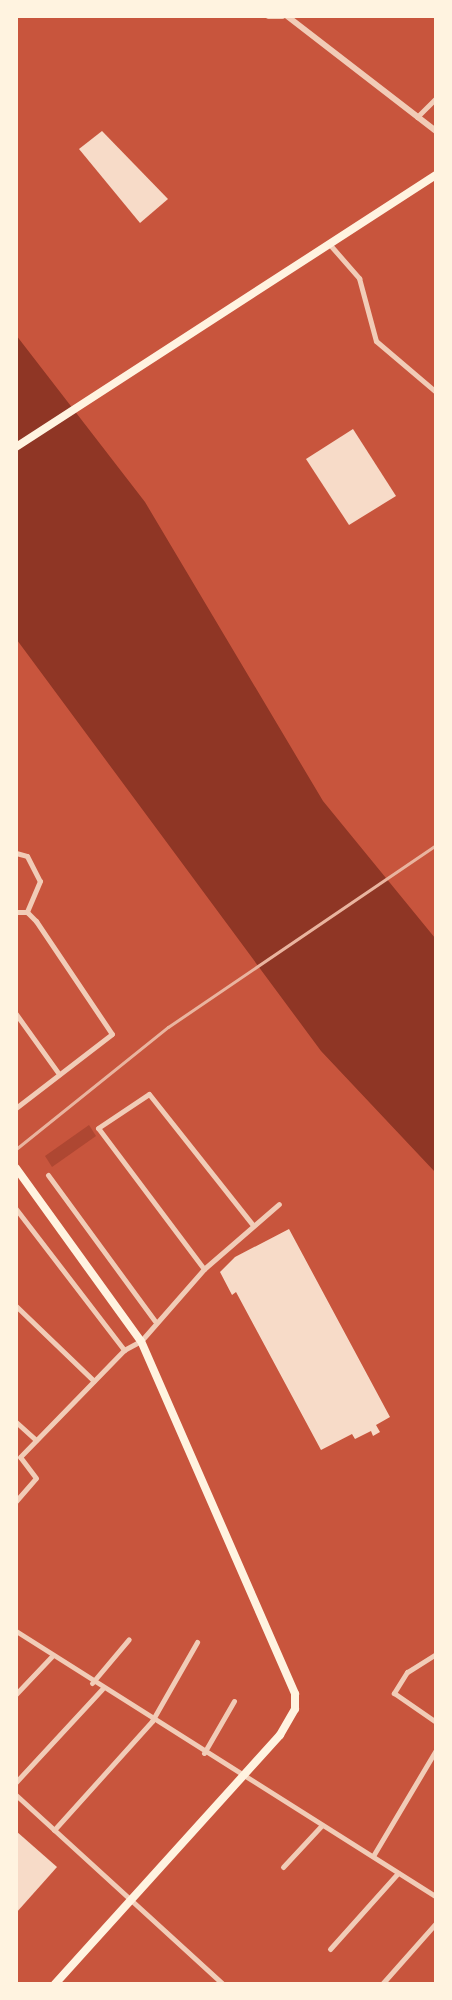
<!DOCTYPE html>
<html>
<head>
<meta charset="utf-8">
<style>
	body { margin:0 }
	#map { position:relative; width:452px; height:2000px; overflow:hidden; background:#c8553d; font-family:Cabin,sans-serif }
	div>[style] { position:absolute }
	.green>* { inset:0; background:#ae4732 }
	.water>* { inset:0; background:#8f3625 }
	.building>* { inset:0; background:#f7dbc8 }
	.minor>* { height:5px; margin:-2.5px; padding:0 2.5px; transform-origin:2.5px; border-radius:2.5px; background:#f1ccb7 }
	.tertiary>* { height:6px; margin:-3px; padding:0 3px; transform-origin:3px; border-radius:3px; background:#f1ccb7 }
	.trunk>* { height:8px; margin:-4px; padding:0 4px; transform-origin:4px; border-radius:4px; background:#fff3e0 }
	.rail>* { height:3px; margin:-1.5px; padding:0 1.5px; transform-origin:1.5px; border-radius:1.5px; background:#e9b49f }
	span { translate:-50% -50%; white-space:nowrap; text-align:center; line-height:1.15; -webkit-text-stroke:4.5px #fff3e0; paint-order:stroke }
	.frame { position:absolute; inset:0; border:18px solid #fff3e0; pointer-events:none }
</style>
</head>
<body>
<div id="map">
	<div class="green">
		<div style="clip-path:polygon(89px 1125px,96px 1136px,52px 1167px,45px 1156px)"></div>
	</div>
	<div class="water">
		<div style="clip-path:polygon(16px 335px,145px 502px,323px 801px,435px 938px,435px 1172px,321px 1051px,17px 640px)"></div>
	</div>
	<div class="building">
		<div style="clip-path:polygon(102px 131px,168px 199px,140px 223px,79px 149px)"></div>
		<div style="clip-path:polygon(353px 429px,396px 496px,349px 525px,306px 459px)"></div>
		<div style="clip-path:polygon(289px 1229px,390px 1417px,376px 1425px,380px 1432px,373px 1436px,371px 1431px,355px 1439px,352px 1434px,321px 1450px,236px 1292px,232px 1295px,220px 1272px,235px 1257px)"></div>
		<div style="clip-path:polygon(16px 1831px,57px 1867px,16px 1913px)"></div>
	</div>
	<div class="minor">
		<div style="left:268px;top:16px;width:14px"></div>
		<div style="left:417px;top:117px;width:27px;rotate:-45deg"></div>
		<div style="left:331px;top:246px;width:43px;rotate:48.8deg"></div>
		<div style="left:359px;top:278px;width:65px;rotate:74.9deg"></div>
		<div style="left:376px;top:341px;width:79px;rotate:40.4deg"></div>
		<div style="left:16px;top:853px;width:11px;rotate:15deg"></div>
		<div style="left:27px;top:856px;width:28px;rotate:63deg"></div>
		<div style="left:40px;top:881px;width:34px;rotate:113deg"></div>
		<div style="left:16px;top:912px;width:11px"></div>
		<div style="left:27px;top:912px;width:13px;rotate:45deg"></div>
		<div style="left:36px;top:921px;width:136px;rotate:56.1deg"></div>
		<div style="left:112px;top:1034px;width:121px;rotate:142.4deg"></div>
		<div style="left:16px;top:1014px;width:74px;rotate:54.4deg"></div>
		<div style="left:48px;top:1175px;width:181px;rotate:53.8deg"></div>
		<div style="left:16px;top:1209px;width:178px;rotate:52.5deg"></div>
		<div style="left:204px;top:1269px;width:176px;rotate:-126.9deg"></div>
		<div style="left:98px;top:1128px;width:61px;rotate:-33.7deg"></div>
		<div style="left:149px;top:1094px;width:167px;rotate:51.6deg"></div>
		<div style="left:16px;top:1306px;width:108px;rotate:43.9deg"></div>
		<div style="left:16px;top:1422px;width:27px;rotate:42deg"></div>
		<div style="left:16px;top:1501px;width:30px;rotate:-49deg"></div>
		<div style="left:36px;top:1478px;width:26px;rotate:-127deg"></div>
		<div style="left:20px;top:1457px;width:149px;rotate:-45.8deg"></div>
		<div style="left:124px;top:1350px;width:19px;rotate:-28deg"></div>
		<div style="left:141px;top:1341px;width:96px;rotate:-48.8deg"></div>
		<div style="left:204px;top:1269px;width:99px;rotate:-40.9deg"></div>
		<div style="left:16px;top:1631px;width:497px;rotate:32.3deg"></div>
		<div style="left:436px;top:1654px;width:34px;rotate:148deg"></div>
		<div style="left:407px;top:1672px;width:25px;rotate:122deg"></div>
		<div style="left:394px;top:1693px;width:51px;rotate:34.6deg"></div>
		<div style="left:92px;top:1683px;width:57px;rotate:-49.9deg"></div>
		<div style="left:16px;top:1694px;width:52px;rotate:-46.5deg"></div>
		<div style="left:204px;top:1753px;width:60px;rotate:-60deg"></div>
		<div style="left:16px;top:1782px;width:127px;rotate:-47.2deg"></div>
		<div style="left:16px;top:1795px;width:280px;rotate:42.4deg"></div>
		<div style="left:54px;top:1830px;width:147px;rotate:-48deg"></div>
		<div style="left:152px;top:1721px;width:91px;rotate:-60.3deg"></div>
		<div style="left:373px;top:1856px;width:123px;rotate:-59.3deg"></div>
		<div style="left:283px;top:1867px;width:57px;rotate:-47.1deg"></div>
		<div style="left:330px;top:1949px;width:102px;rotate:-48.2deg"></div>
		<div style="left:382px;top:1984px;width:81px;rotate:-48.5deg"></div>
	</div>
	<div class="tertiary">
		<div style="left:287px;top:16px;width:188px;rotate:37.7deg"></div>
	</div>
	<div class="trunk">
		<div style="left:16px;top:447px;width:500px;rotate:-32.93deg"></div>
		<div style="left:16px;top:1168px;width:213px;rotate:54.2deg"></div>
		<div style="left:141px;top:1341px;width:385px;rotate:66.4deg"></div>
		<div style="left:295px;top:1694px;width:15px;rotate:90deg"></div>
		<div style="left:295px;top:1709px;width:30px;rotate:120deg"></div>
		<div style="left:280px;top:1735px;width:336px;rotate:132.1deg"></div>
	</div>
	<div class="rail">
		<div style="left:16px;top:1149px;width:195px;rotate:-38.8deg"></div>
		<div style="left:168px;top:1027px;width:324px;rotate:-34.2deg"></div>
	</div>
	<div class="frame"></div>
</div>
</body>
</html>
